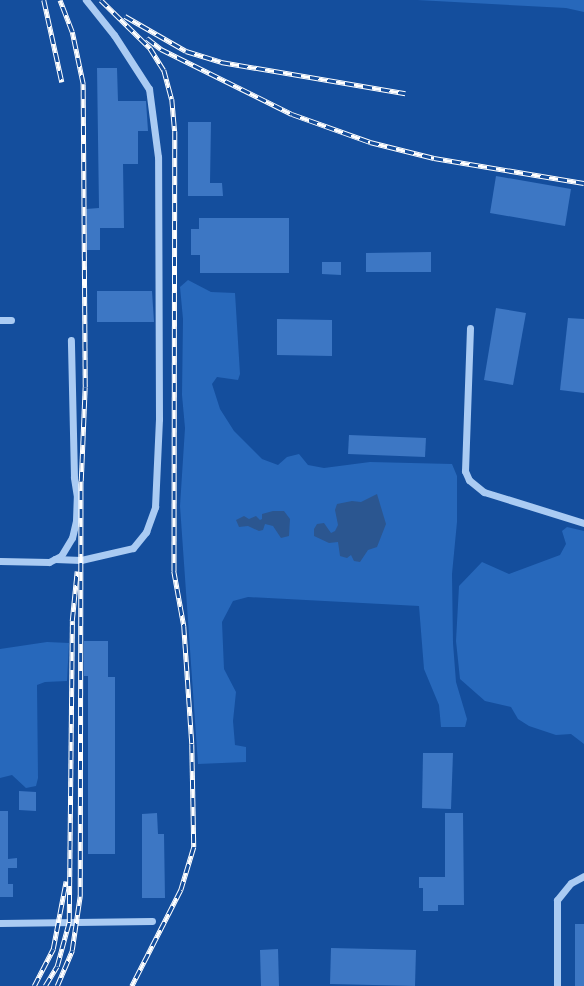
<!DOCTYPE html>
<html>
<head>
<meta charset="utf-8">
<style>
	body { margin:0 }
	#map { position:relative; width:584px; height:986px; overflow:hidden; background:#144e9d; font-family:"Fira Sans",sans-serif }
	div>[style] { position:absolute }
	.green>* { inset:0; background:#2768bb }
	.water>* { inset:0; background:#2b5690 }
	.building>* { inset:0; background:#3d77c4 }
	.minor>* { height:7px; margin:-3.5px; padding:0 3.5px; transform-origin:3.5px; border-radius:3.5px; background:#aacbf3 }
	.rail>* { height:4.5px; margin-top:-2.25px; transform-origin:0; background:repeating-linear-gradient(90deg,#144e9d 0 9px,#fff 0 18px); box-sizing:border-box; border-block:1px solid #fff }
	span { translate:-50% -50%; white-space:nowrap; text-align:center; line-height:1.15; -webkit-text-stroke:3.5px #144e9d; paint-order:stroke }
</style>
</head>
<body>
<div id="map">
	<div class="green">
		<div style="clip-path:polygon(417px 0,584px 0,584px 12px,566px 8px)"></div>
		<div style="clip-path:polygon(188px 280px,211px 292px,235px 293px,240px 374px,238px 380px,217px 377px,212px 384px,220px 409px,234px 431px,262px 459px,278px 465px,287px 457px,299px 454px,308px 465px,324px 468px,370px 462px,452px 464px,457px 476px,457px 522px,452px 574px,453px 643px,456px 682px,467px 719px,465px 727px,441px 727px,439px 705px,424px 669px,419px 606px,248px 597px,233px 601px,222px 622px,224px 669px,236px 692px,233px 721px,235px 745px,246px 747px,246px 762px,198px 764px,180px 506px,185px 428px,182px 395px,183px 319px,180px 287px)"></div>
		<div style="clip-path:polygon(567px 527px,584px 531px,584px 744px,571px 734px,556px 735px,529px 726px,518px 719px,511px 707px,485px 701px,460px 679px,456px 641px,459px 586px,482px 562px,509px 574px,560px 555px,566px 544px,562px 531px)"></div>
		<div style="clip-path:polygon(47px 642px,69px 643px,67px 681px,45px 682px,37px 685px,38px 778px,36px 786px,26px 788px,12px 775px,0 778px,0 649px)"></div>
	</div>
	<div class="water">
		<div style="clip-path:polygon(377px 494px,386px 524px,377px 547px,368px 550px,360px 562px,354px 561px,351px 555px,347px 558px,340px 556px,338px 542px,329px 543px,314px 536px,314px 529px,317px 524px,324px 523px,331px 533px,335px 531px,338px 525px,335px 510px,337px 504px,352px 501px,361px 502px)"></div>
		<div style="clip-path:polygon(273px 511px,284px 511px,290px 519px,289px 536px,281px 538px,273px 526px,265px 524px,263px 530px,259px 531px,248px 526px,239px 527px,236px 520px,244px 516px,249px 519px,256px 516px,260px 520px,262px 519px,262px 514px)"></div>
	</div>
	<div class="building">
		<div style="clip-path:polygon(97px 68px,117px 68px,118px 101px,146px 101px,148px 131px,138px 131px,138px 164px,123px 164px,124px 228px,100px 228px,100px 250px,87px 250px,86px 209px,99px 208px)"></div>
		<div style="clip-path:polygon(188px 122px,211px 122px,210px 183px,222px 183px,223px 196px,188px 196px)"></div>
		<div style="clip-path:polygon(496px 176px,571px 189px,565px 226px,490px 213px)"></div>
		<div style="clip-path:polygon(199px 218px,289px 218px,289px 273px,200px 273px,200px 255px,191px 255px,191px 229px,199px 229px)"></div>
		<div style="clip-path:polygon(431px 252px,431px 272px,366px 272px,366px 253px)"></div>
		<div style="clip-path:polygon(322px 262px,341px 262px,341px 275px,322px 274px)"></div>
		<div style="clip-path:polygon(97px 291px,152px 291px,154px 322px,97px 322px)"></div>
		<div style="clip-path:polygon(496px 308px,526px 313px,513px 385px,484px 380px)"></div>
		<div style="clip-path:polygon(568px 318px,584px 319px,584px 393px,560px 390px)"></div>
		<div style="clip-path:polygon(277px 319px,332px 320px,332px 356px,277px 355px)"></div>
		<div style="clip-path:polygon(349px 435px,426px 438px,425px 457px,348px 454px)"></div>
		<div style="clip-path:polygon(84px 641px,108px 641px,108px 677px,115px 677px,115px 854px,88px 854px,88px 676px,84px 676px)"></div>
		<div style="clip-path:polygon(423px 753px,453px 753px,451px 809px,422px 808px)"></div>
		<div style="clip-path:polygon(19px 791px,36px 792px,36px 811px,19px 810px)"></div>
		<div style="clip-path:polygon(0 811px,8px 811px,8px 859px,17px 858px,17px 868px,8px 868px,8px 884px,13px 884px,13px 897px,0 897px)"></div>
		<div style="clip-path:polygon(157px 813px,158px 834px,164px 834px,165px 898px,142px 898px,142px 814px)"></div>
		<div style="clip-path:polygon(445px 813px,463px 813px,464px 905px,438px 905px,438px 911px,423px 911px,423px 888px,419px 888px,419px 877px,445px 877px)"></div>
		<div style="clip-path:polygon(575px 924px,584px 924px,584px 986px,575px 986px)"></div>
		<div style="clip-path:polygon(331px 948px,416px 950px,415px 986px,330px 984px)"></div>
		<div style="clip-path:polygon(278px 949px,279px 986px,261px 986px,260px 950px)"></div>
	</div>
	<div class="minor">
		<div style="left:0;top:320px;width:11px"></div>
		<div style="left:470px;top:328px;width:143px;rotate:92deg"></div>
		<div style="left:465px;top:471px;width:10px;rotate:66deg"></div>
		<div style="left:469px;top:480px;width:19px;rotate:39deg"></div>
		<div style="left:484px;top:492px;width:105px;rotate:17.2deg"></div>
		<div style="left:55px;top:559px;width:26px;rotate:2deg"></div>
		<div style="left:81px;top:560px;width:53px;rotate:-13deg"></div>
		<div style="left:133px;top:548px;width:21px;rotate:-51deg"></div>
		<div style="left:146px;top:532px;width:27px;rotate:-70deg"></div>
		<div style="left:155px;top:507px;width:88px;rotate:-87.4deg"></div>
		<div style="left:159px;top:419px;width:262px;rotate:-90.2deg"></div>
		<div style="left:158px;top:157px;width:69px;rotate:-97.5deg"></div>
		<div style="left:149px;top:89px;width:64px;rotate:-122.9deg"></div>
		<div style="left:114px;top:35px;width:45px;rotate:-128.7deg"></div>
		<div style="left:0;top:561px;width:49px;rotate:1.2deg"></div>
		<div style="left:49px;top:562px;width:13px;rotate:-27deg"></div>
		<div style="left:61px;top:556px;width:21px;rotate:-59deg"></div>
		<div style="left:72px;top:538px;width:18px;rotate:-77deg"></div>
		<div style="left:76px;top:520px;width:23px;rotate:-88deg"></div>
		<div style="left:77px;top:497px;width:20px;rotate:-99deg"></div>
		<div style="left:74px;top:477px;width:137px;rotate:-91.3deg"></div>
		<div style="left:0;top:923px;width:152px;rotate:-0.8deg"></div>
		<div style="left:557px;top:986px;width:86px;rotate:-90deg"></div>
		<div style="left:557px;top:900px;width:22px;rotate:-51deg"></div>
		<div style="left:571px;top:883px;width:15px;rotate:-28deg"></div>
	</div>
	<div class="rail">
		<div style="left:44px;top:0;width:84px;rotate:77.6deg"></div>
		<div style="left:101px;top:0;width:69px;rotate:44.4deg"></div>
		<div style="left:150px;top:48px;width:26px;rotate:58deg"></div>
		<div style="left:164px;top:70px;width:30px;rotate:75deg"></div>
		<div style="left:172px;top:99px;width:32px;rotate:85deg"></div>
		<div style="left:175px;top:131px;width:440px;rotate:90.1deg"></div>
		<div style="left:174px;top:571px;width:56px;rotate:79.7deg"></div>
		<div style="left:184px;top:626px;width:118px;rotate:86.1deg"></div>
		<div style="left:192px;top:744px;width:103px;rotate:88.9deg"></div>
		<div style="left:194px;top:847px;width:45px;rotate:106.8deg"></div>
		<div style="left:181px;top:890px;width:108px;rotate:117deg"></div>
		<div style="left:125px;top:16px;width:70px;rotate:29.8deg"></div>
		<div style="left:186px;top:51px;width:37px;rotate:17deg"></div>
		<div style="left:221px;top:62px;width:187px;rotate:9.6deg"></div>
		<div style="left:147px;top:38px;width:18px;rotate:38deg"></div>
		<div style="left:161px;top:49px;width:146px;rotate:26.4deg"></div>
		<div style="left:292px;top:114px;width:83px;rotate:19.7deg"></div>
		<div style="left:370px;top:142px;width:66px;rotate:14deg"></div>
		<div style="left:434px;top:158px;width:152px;rotate:9.5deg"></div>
		<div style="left:34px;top:986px;width:42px;rotate:-62.8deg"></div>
		<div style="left:53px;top:949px;width:69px;rotate:-79.2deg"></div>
		<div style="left:45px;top:986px;width:23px;rotate:-59deg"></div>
		<div style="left:57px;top:966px;width:46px;rotate:-74.7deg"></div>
		<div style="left:69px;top:922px;width:301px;rotate:-89.4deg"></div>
		<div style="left:72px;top:621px;width:50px;rotate:-84.3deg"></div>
		<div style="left:57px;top:986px;width:39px;rotate:-67deg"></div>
		<div style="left:72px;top:950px;width:55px;rotate:-81.6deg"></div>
		<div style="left:80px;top:896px;width:415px;rotate:-89.9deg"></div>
		<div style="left:81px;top:481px;width:94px;rotate:-87.6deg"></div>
		<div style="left:85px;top:387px;width:303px;rotate:-90.4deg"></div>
		<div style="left:83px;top:84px;width:53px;rotate:-101.9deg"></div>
		<div style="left:72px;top:32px;width:34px;rotate:-111deg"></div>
	</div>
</div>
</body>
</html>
